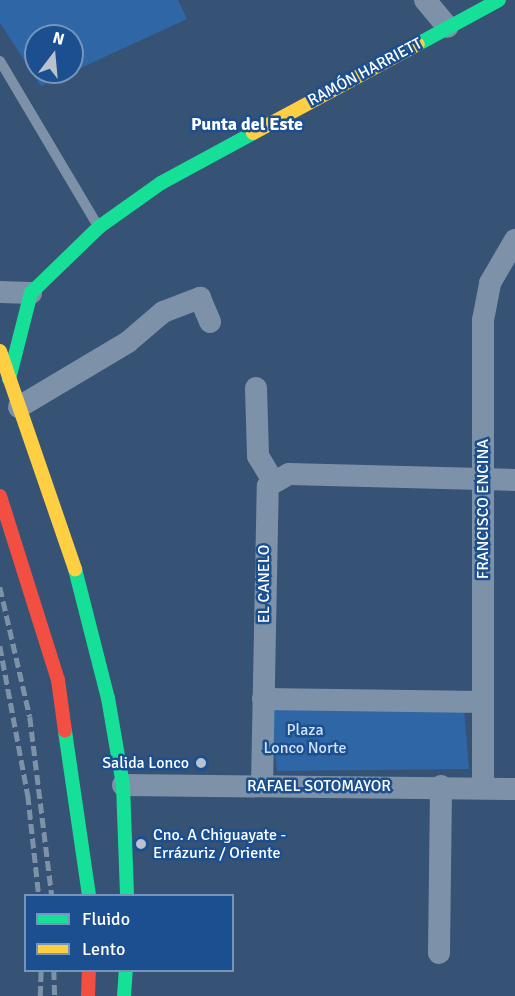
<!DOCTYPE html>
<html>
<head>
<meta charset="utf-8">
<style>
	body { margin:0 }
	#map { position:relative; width:515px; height:996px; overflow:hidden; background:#365274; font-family:Signika,sans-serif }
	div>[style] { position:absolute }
	.green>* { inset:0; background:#2f66a5 }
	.lane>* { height:10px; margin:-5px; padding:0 5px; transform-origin:5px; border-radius:5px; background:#7d92a8 }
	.street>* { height:22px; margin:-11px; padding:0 11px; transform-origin:11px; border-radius:11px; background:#7d92a8 }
	.fast>* { height:14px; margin:-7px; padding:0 7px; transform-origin:7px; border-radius:7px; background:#16e098 }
	.slow>* { height:14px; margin:-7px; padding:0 7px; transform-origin:7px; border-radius:7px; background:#ffcf43 }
	.jam>* { height:14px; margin:-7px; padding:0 7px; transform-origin:7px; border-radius:7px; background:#f24e42 }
	.rail>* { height:4.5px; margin-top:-2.25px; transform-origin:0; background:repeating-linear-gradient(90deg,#7e92a7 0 10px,transparent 0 14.5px) }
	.dots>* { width:16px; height:16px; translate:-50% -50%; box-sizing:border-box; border:3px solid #1b4f8f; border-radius:50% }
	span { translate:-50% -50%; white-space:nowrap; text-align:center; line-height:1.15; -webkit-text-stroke:5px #1b4f8f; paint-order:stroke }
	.street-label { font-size:16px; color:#fff }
	.park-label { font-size:16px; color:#cfe3fa }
	.poi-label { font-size:16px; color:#fff }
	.right { translate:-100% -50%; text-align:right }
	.left { translate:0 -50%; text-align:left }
	.neighbourhood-label { font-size:18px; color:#fff; font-weight:700 }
	.legend { position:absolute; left:24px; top:894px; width:210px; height:78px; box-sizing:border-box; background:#1b4f8f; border:2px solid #7695bc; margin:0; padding:8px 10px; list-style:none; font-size:18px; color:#fff }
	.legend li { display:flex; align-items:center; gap:12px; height:30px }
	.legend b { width:30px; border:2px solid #7695bc }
	.north { position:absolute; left:24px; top:24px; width:60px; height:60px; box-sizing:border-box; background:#1b4f8f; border:2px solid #7695bc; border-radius:50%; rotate:16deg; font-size:16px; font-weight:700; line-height:24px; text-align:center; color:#fff }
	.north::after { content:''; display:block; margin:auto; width:21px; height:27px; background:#b9c2ce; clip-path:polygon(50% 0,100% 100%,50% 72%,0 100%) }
</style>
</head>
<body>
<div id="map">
	<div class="green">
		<div style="clip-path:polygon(0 0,178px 0,187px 19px,72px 72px,72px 36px,36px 36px,36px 72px,72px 72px,41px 86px,0 23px)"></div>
		<div style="clip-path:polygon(270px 708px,464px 708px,469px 769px,277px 771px)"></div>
	</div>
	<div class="lane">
		<div style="left:0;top:61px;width:192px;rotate:59.3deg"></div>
	</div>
	<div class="street">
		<div style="left:425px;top:0;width:35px;rotate:50deg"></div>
		<div style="left:0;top:292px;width:31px;rotate:2deg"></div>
		<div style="left:256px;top:388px;width:68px;rotate:88.3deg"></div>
		<div style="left:258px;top:456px;width:29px;rotate:59deg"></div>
		<div style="left:19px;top:407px;width:127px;rotate:-30.8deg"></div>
		<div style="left:128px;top:342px;width:46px;rotate:-40.6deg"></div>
		<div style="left:163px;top:312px;width:40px;rotate:-21deg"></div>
		<div style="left:200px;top:298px;width:26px;rotate:67deg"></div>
		<div style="left:263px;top:699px;width:220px;rotate:0.8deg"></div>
		<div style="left:123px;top:785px;width:392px;rotate:0.6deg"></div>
		<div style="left:262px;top:786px;width:300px;rotate:-88.9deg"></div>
		<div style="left:268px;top:486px;width:24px;rotate:-30deg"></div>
		<div style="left:289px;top:474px;width:226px;rotate:1.5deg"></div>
		<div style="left:483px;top:786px;width:466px;rotate:-90deg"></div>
		<div style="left:483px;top:320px;width:38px;rotate:-79deg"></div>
		<div style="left:490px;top:283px;width:50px;rotate:-59.8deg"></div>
		<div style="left:439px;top:953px;width:167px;rotate:-89.3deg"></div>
	</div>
	<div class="fast">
		<div style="left:418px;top:44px;width:92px;rotate:-28.5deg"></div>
		<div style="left:9px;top:379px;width:89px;rotate:-75.7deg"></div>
		<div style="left:31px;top:293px;width:95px;rotate:-44.1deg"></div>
		<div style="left:99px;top:227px;width:76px;rotate:-35.4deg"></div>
		<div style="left:161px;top:183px;width:105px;rotate:-28.5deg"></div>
		<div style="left:75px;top:569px;width:133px;rotate:75.7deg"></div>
		<div style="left:108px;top:698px;width:88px;rotate:80.2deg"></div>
		<div style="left:123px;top:785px;width:111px;rotate:87.9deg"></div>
		<div style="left:65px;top:731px;width:167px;rotate:81.7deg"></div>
		<div style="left:124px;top:996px;width:26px;rotate:-86deg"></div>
	</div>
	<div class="slow">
		<div style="left:253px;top:133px;width:187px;rotate:-28.3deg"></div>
		<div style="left:0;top:351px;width:231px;rotate:71deg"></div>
	</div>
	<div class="jam">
		<div style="left:0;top:496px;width:193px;rotate:72.5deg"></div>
		<div style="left:58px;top:680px;width:51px;rotate:82.2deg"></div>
		<div style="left:88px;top:996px;width:26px;rotate:-88deg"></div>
	</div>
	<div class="rail">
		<div style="left:0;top:587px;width:133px;rotate:77deg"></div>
		<div style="left:30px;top:717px;width:180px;rotate:83deg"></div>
		<div style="left:0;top:646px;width:152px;rotate:79.4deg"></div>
		<div style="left:28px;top:795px;width:102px;rotate:83.8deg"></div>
		<div style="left:54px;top:970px;width:26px;rotate:88deg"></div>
		<div style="left:40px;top:996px;width:26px;rotate:-88deg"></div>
	</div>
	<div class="dots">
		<div style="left:201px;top:763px;background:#b9c2ce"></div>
		<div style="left:141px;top:844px;background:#b9c2ce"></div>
	</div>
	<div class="street-label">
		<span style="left:365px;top:72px;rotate:-28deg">RAMÓN HARRIETT</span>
		<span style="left:483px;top:509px;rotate:-90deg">FRANCISCO ENCINA</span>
		<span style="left:264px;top:584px;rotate:-90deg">EL CANELO</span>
		<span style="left:319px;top:786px">RAFAEL SOTOMAYOR</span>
	</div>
	<div class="park-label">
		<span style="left:305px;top:739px">Plaza<br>Lonco Norte</span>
	</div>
	<div class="poi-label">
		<span class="right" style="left:189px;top:763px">Salida Lonco</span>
		<span class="left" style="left:153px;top:844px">Cno. A Chiguayate -<br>Errázuriz / Oriente</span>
	</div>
	<div class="neighbourhood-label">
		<span style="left:247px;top:124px">Punta del Este</span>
	</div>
	<ul class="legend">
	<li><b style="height:8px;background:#16e098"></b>Fluido</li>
	<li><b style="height:8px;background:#ffcf43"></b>Lento</li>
	</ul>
	<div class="north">N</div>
</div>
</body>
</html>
